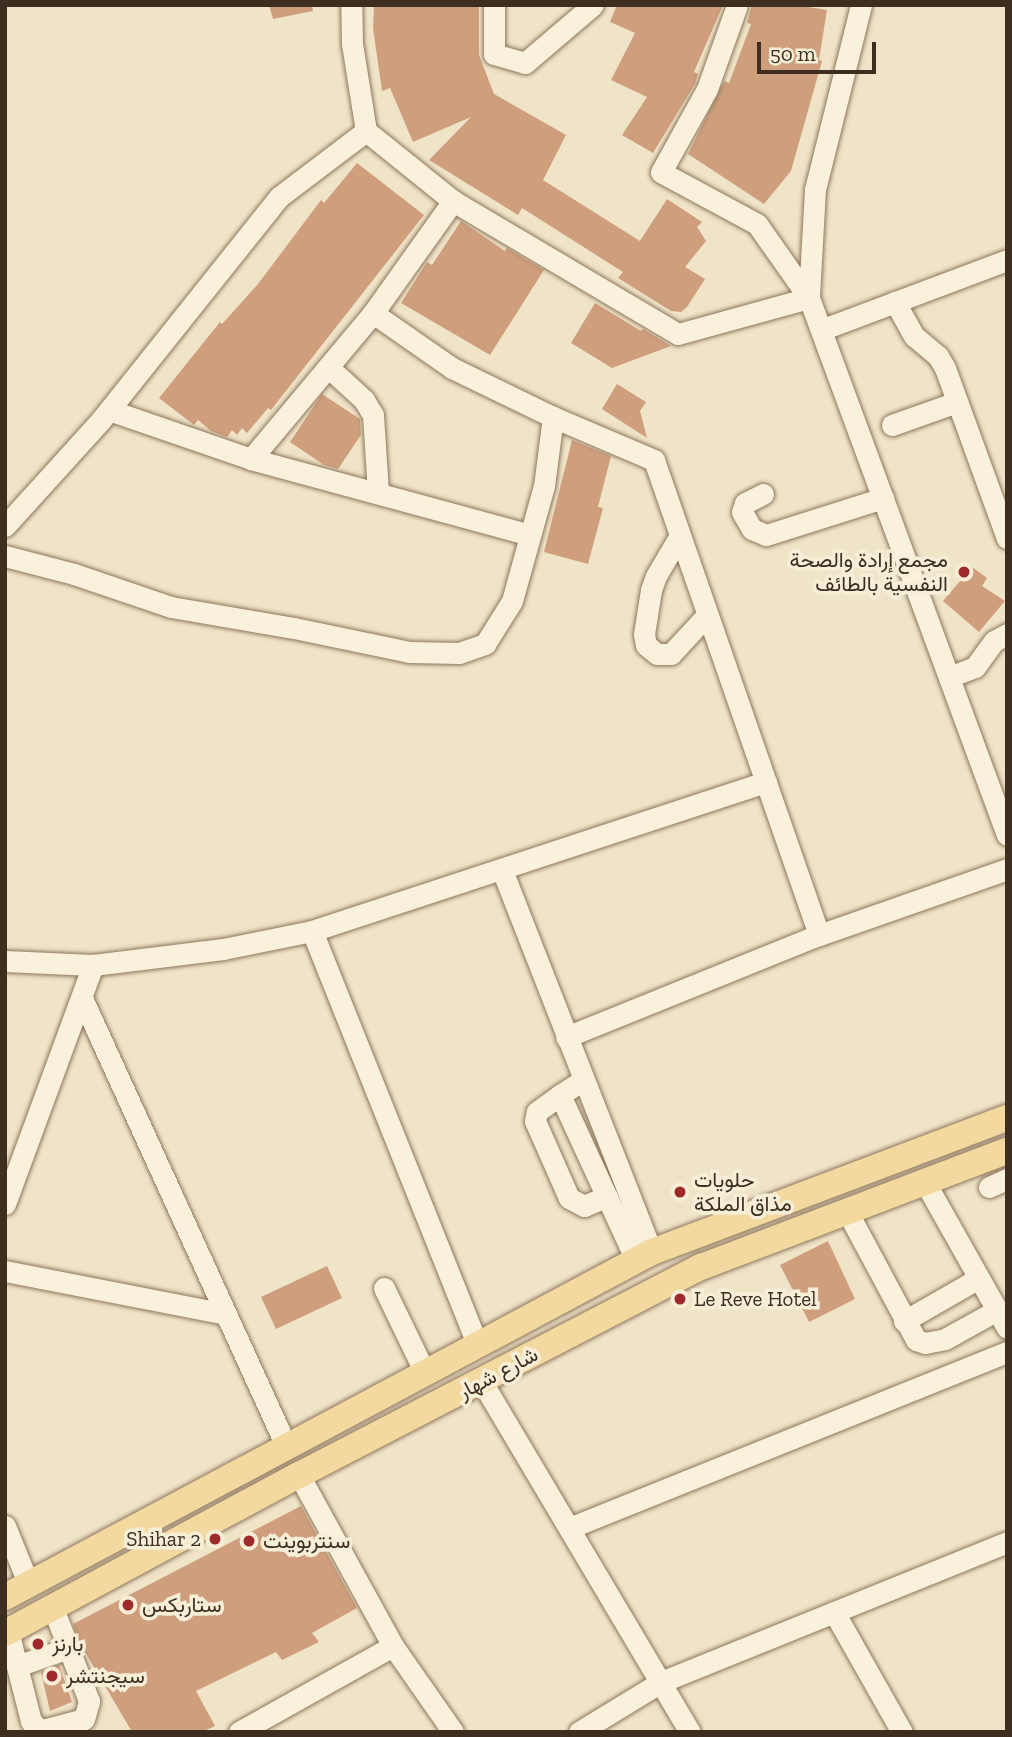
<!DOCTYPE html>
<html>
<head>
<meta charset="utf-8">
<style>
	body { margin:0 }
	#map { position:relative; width:1012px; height:1737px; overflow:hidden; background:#f0e4c8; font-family:"Zilla Slab",Vazirmatn,serif }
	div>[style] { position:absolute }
	.building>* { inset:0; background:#cf9f7d }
	.roads { filter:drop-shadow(0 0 2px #8d765c) drop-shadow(0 0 2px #8d765c) }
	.minor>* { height:21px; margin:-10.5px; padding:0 10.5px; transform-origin:10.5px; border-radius:10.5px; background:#faf1dc }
	.major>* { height:26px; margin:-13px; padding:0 13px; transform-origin:13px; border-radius:13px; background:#f3d9a0 }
	.dots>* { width:19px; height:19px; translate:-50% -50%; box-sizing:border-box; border:4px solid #f7eed8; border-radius:50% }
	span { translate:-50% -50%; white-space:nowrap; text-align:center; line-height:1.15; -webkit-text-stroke:7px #f7eed8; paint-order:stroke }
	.poi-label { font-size:21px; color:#3d2e20 }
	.right { translate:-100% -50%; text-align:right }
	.left { translate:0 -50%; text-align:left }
	.street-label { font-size:21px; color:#3d2e20 }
	.frame { position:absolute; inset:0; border:7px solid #3d2e20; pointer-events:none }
	.scale { position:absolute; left:757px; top:42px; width:119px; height:32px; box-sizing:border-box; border:4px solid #3d2e20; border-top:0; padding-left:9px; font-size:21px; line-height:24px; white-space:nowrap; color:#3d2e20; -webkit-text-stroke:5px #f7eed8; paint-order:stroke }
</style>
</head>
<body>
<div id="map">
	<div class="building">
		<div style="clip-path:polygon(269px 5px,312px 5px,313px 11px,273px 19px)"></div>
		<div style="clip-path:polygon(374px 5px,479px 5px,479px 55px,494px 94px,566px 135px,543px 180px,640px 241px,667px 199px,702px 222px,697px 227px,706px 241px,685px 267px,705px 279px,687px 307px,681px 312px,671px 311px,618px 278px,623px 272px,522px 208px,518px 215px,429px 160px,471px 117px,413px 142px,390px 88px,382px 91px,373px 28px)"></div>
		<div style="clip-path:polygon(617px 5px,723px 5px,694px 72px,698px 74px,695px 84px,653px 153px,622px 135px,647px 97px,611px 80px,635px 33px,610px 22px)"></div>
		<div style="clip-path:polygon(752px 5px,797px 5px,827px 10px,819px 60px,822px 61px,791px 171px,764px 204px,688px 154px,722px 85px,725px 81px,729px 83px,751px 24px,747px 23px)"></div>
		<div style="clip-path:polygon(357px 163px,424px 215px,271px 410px,268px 408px,247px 433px,242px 428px,237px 435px,232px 430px,227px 437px,211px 431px,198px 420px,194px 425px,159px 398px,220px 322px,222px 324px,258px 284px,321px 200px,324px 203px)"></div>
		<div style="clip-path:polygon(461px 221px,505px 251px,507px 248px,544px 270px,490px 355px,401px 303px,427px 262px,432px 265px)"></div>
		<div style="clip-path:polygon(595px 303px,641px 331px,643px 329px,671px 346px,612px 368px,571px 343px)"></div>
		<div style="clip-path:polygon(617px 384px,646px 402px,640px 411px,647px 438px,602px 409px)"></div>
		<div style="clip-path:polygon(322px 394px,360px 419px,361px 435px,338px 469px,324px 465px,290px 442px)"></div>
		<div style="clip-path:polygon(572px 440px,611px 456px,598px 507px,603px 508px,588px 564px,544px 552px)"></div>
		<div style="clip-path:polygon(972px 567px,987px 578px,982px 586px,1005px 601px,979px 632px,943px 601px)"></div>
		<div style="clip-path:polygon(828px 1241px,855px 1299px,809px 1322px,780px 1265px)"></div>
		<div style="clip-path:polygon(327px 1266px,342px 1298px,276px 1329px,261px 1297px)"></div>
		<div style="clip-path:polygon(301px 1506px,357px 1608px,312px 1633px,319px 1642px,282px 1660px,276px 1652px,196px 1691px,215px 1726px,202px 1732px,132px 1732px,81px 1645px,73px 1624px)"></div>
		<div style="clip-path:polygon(59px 1665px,72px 1702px,50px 1711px,41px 1672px)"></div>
	</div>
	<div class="roads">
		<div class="minor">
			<div style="left:494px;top:5px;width:49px;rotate:90deg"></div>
			<div style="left:494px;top:54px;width:32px;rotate:16deg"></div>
			<div style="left:525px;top:63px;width:89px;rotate:-40.5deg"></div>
			<div style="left:861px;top:5px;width:190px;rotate:104deg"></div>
			<div style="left:815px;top:189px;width:109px;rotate:93.2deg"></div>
			<div style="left:809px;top:298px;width:572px;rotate:69.76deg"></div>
			<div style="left:366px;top:131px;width:112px;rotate:38.8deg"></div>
			<div style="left:453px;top:201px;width:261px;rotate:30.6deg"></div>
			<div style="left:678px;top:334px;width:136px;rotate:-15.4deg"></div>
			<div style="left:809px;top:298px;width:90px;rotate:-125.1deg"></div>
			<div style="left:757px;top:224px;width:109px;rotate:-151.6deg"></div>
			<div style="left:661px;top:172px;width:95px;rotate:-61deg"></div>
			<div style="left:707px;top:89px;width:89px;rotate:-70.3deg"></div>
			<div style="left:895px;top:302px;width:39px;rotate:61deg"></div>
			<div style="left:914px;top:336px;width:31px;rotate:40deg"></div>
			<div style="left:938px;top:356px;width:14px;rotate:60deg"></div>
			<div style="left:945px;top:368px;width:181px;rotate:70deg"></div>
			<div style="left:373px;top:313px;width:96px;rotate:34.8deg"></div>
			<div style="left:452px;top:368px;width:112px;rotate:25.9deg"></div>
			<div style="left:553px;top:417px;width:110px;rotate:23.1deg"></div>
			<div style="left:654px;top:460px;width:503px;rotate:70.84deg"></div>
			<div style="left:821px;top:330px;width:199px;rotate:-20.6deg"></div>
			<div style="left:328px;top:367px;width:49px;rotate:42.5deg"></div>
			<div style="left:364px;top:400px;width:17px;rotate:59deg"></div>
			<div style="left:373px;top:415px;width:78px;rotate:86.3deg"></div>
			<div style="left:109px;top:410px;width:150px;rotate:19deg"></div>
			<div style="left:251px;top:459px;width:190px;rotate:-50.1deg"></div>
			<div style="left:373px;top:313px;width:138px;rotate:-54.5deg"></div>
			<div style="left:892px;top:425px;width:69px;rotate:-19.5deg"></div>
			<div style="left:251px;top:459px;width:289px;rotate:15.2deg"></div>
			<div style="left:763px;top:494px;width:20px;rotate:153deg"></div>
			<div style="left:745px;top:503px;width:9px;rotate:108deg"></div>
			<div style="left:742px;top:512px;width:20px;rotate:60deg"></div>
			<div style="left:752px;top:529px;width:15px;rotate:23deg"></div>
			<div style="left:766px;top:535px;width:123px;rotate:-17.5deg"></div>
			<div style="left:5px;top:526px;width:143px;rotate:-47.8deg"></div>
			<div style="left:101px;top:420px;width:285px;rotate:-51.4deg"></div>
			<div style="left:279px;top:197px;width:109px;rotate:-37.2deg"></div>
			<div style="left:366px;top:131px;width:88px;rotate:-99.1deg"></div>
			<div style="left:352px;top:44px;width:39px;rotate:-91deg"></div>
			<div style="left:679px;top:537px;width:45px;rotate:120.5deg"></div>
			<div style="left:656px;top:576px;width:15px;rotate:110deg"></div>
			<div style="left:651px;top:590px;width:45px;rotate:99deg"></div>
			<div style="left:644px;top:634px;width:11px;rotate:80deg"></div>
			<div style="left:646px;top:645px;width:14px;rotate:39deg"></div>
			<div style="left:657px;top:654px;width:14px"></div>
			<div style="left:671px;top:654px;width:53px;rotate:-47.3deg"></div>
			<div style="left:5px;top:556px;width:71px;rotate:14.6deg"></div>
			<div style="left:74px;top:574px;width:102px;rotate:18.8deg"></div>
			<div style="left:171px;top:607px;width:125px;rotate:9.7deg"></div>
			<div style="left:294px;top:628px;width:118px;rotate:11.7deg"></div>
			<div style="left:410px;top:652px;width:49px;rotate:1.2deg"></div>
			<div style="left:459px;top:653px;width:28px;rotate:-19deg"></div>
			<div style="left:485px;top:644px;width:51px;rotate:-57.9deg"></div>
			<div style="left:512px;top:601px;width:119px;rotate:-74.5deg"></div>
			<div style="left:544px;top:486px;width:70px;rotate:-82.6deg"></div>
			<div style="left:949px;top:677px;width:28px;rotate:-21deg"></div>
			<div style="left:975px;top:667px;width:32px;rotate:-54deg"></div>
			<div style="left:994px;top:641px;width:15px;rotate:-28deg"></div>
			<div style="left:502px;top:870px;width:410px;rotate:68.6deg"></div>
			<div style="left:312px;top:931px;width:446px;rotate:68.2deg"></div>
			<div style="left:5px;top:961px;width:88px;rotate:2.6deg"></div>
			<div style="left:82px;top:998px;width:494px;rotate:65.5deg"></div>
			<div style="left:566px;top:1037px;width:273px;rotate:-22deg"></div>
			<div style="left:819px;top:935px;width:199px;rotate:-19.3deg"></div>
			<div style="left:583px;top:1080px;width:27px;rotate:147deg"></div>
			<div style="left:560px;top:1095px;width:182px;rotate:65.3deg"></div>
			<div style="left:560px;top:1095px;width:29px;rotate:144deg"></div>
			<div style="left:537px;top:1112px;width:9px;rotate:103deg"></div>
			<div style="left:535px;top:1121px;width:84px;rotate:66.2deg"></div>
			<div style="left:569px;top:1198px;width:17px;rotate:28deg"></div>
			<div style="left:584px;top:1206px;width:25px;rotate:-23deg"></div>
			<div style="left:926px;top:1184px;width:165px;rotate:60.6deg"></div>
			<div style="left:989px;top:1187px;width:20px;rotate:-24deg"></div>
			<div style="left:5px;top:1204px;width:255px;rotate:-69.8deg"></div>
			<div style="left:93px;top:965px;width:131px;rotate:-7deg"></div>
			<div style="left:223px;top:949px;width:91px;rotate:-11.4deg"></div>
			<div style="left:312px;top:931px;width:478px;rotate:-18.2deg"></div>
			<div style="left:848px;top:1213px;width:144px;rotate:61.8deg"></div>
			<div style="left:916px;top:1340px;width:9px;rotate:18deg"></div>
			<div style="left:925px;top:1343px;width:20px;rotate:-11deg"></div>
			<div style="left:945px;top:1339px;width:60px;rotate:-29.1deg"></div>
			<div style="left:5px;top:1271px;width:225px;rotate:11deg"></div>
			<div style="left:384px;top:1288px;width:94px;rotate:64.2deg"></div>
			<div style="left:904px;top:1321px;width:86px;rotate:-29.8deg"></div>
			<div style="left:482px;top:1382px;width:407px;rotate:59.3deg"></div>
			<div style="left:299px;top:1475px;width:195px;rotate:61.2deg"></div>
			<div style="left:393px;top:1646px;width:105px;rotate:55.1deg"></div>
			<div style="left:5px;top:1526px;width:64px;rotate:67.9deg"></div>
			<div style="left:569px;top:1528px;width:472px;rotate:-21.9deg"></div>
			<div style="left:834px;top:1612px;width:138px;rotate:60.5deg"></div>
			<div style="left:8px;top:1631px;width:93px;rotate:75.7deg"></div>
			<div style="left:31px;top:1721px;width:9px;rotate:49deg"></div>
			<div style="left:37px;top:1728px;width:6px;rotate:18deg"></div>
			<div style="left:43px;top:1730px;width:42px;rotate:-15deg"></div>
			<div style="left:84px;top:1719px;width:19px;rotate:-74deg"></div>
			<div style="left:89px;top:1701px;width:100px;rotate:-111.2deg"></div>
			<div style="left:17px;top:1666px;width:54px;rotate:-19.4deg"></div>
			<div style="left:239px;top:1732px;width:176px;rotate:-29.2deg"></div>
			<div style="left:579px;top:1732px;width:96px;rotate:-31.4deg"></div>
			<div style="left:661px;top:1682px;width:373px;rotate:-22deg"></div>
		</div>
		<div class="major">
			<div style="left:5px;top:1597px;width:733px;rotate:-28.07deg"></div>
			<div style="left:652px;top:1252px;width:379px;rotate:-20.7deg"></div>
			<div style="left:5px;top:1633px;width:334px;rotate:-28.3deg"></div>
			<div style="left:299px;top:1475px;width:453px;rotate:-27.4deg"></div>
			<div style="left:701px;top:1267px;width:327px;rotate:-20.8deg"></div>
		</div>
	</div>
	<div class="dots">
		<div style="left:964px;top:572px;background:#9e2a2b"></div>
		<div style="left:680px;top:1192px;background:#9e2a2b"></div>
		<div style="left:680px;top:1299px;background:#9e2a2b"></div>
		<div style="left:215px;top:1539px;background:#9e2a2b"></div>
		<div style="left:249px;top:1541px;background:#9e2a2b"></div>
		<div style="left:128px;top:1605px;background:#9e2a2b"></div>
		<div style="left:38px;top:1644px;background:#9e2a2b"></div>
		<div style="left:52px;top:1676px;background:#9e2a2b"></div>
	</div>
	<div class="poi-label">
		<span class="right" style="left:948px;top:572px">مجمع إرادة والصحة<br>النفسية بالطائف</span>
		<span class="left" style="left:694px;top:1192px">حلويات<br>مذاق الملكة</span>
		<span class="left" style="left:694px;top:1299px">Le Reve Hotel</span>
		<span class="right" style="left:201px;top:1539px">Shihar 2</span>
		<span class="left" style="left:263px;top:1541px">سنتربوينت</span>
		<span class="left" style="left:142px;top:1605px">ستاربكس</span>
		<span class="left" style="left:52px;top:1644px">بارنز</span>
		<span class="left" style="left:66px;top:1676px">سيجنتشر</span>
	</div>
	<div class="street-label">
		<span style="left:498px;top:1373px;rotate:-28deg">شارع شهار</span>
	</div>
	<div class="frame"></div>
	<div class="scale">50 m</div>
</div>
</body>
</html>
